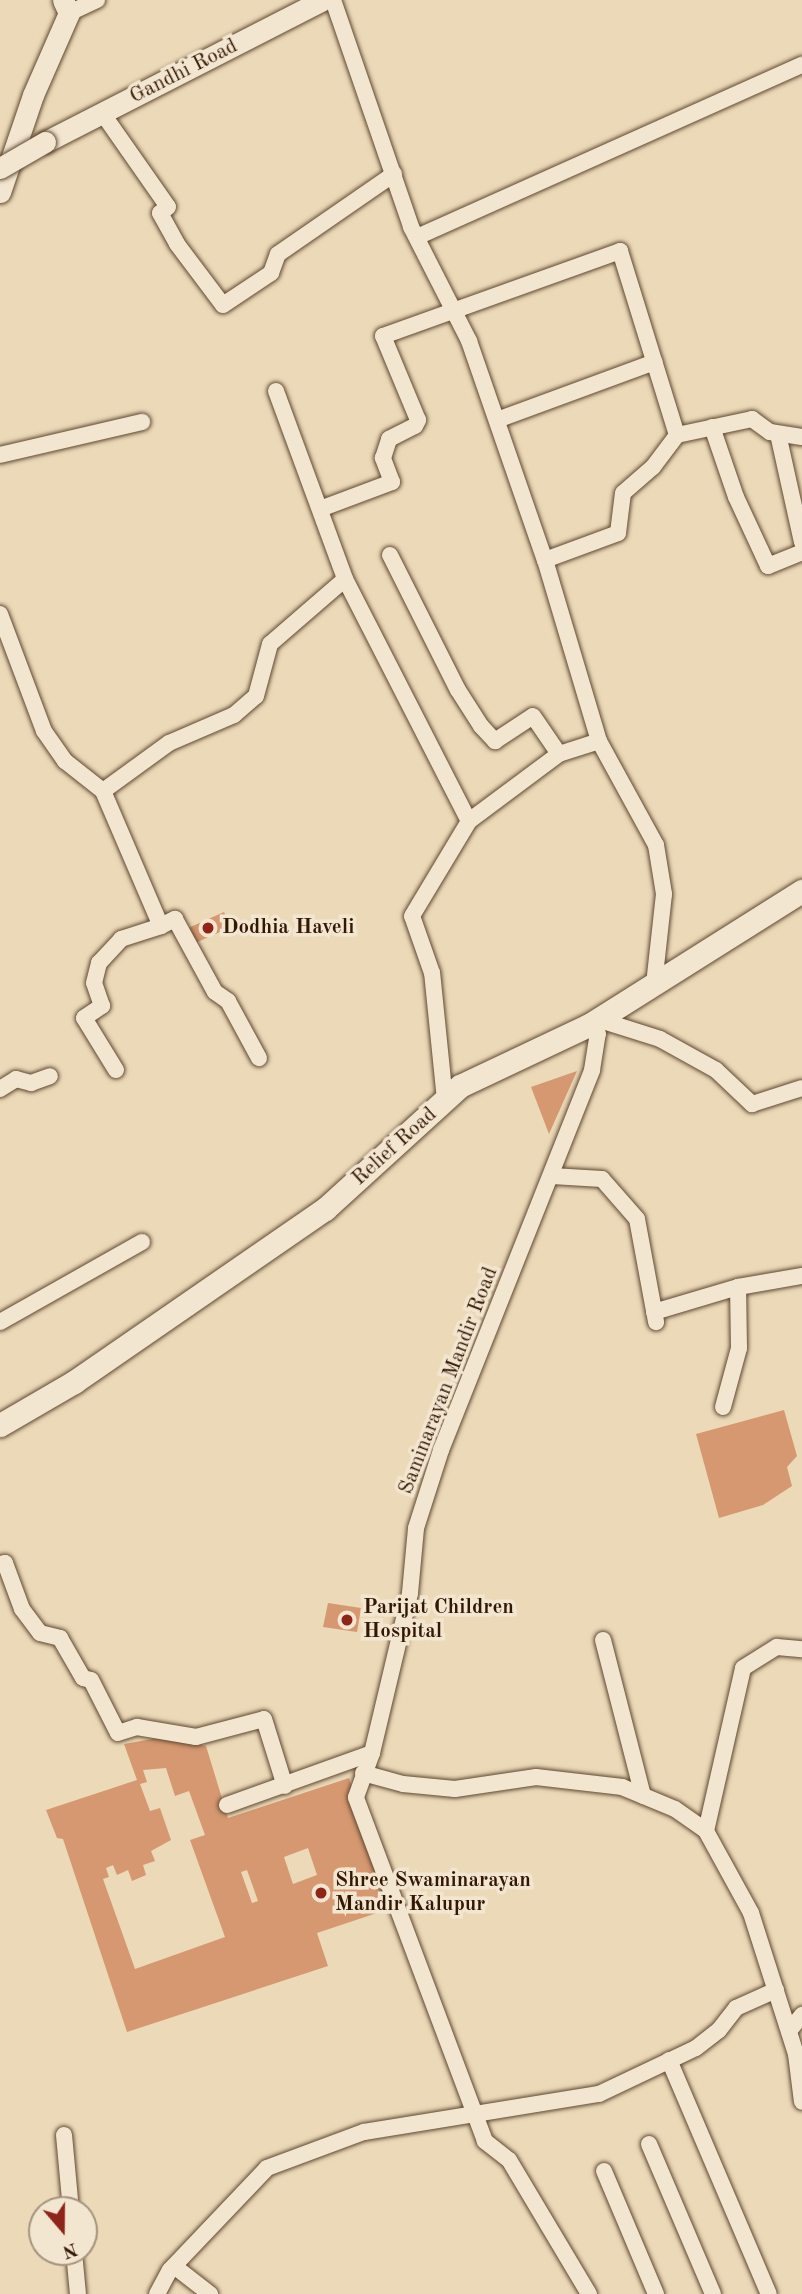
<!DOCTYPE html>
<html>
<head>
<meta charset="utf-8">
<style>
	body { margin:0 }
	#map { position:relative; width:802px; height:2294px; overflow:hidden; background:#ebd9b8; font-family:"Old Standard TT",serif }
	div>[style] { position:absolute }
	.building>* { inset:0; background:#d59871 }
	.roads { filter:drop-shadow(0 0 2px #604830) drop-shadow(0 0 2px #604830) }
	.minor>* { height:16px; margin:-8px; padding:0 8px; transform-origin:8px; border-radius:8px; background:#f2e6d1 }
	.tertiary>* { height:21px; margin:-10.5px; padding:0 10.5px; transform-origin:10.5px; border-radius:10.5px; background:#f2e6d1 }
	.secondary>* { height:23px; margin:-11.5px; padding:0 11.5px; transform-origin:11.5px; border-radius:11.5px; background:#f2e6d1 }
	.bridges { filter:drop-shadow(0 0 2px #604830) drop-shadow(0 0 2px #604830) }
	.tertiary-bridge>* { height:21px; margin:-10.5px; padding:0 10.5px; transform-origin:10.5px; border-radius:10.5px; background:#f2e6d1 }
	.dots>* { width:19px; height:19px; translate:-50% -50%; box-sizing:border-box; border:4px solid #f2e6d1; border-radius:50% }
	span { translate:-50% -50%; white-space:nowrap; text-align:center; line-height:1.15; -webkit-text-stroke:7px #f2e6d1; paint-order:stroke }
	.street-label { font-size:21px; color:#321702 }
	.poi-label { font-size:21px; color:#321702; font-weight:700 }
	.left { translate:0 -50%; text-align:left }
	.north { position:absolute; left:28px; top:2196px; width:70px; height:70px; box-sizing:border-box; background:#f2e6d1; border:2px solid #a5937e; border-radius:50%; rotate:160deg; font-size:19px; font-weight:700; line-height:28px; text-align:center; color:#321702 }
	.north::after { content:''; display:block; margin:auto; width:24px; height:32px; background:#8f2418; clip-path:polygon(50% 0,100% 100%,50% 72%,0 100%) }
</style>
</head>
<body>
<div id="map">
	<div class="building">
		<div style="clip-path:polygon(224px 912px,231px 927px,193px 944px,186px 929px)"></div>
		<div style="clip-path:polygon(577px 1071px,549px 1134px,531px 1087px)"></div>
		<div style="clip-path:polygon(784px 1410px,797px 1456px,787px 1467px,792px 1486px,763px 1505px,719px 1518px,696px 1434px)"></div>
		<div style="clip-path:polygon(328px 1603px,361px 1608px,357px 1632px,323px 1627px)"></div>
		<div style="clip-path:polygon(evenodd,163px 1737px,206px 1746px,228px 1818px,349px 1778px,392px 1908px,317px 1933px,328px 1966px,127px 2032px,63px 1839px,57px 1838px,46px 1810px,137px 1780px,124px 1744px,163px 1737px,166px 1768px,175px 1796px,189px 1791px,205px 1835px,190px 1840px,225px 1937px,135px 1969px,103px 1879px,109px 1877px,106px 1868px,113px 1865px,117px 1875px,128px 1870px,132px 1881px,146px 1875px,143px 1865px,155px 1861px,151px 1851px,171px 1840px,160px 1808px,150px 1811px,140px 1784px,147px 1782px,143px 1770px,166px 1768px,163px 1737px,308px 1848px,317px 1875px,293px 1884px,284px 1857px,308px 1848px,163px 1737px,247px 1870px,258px 1901px,252px 1903px,241px 1872px,247px 1870px)"></div>
	</div>
	<div class="roads">
		<div class="minor">
			<div style="left:333px;top:0;width:240px;rotate:71deg"></div>
			<div style="left:411px;top:227px;width:128px;rotate:63deg"></div>
			<div style="left:469px;top:341px;width:232px;rotate:70.9deg"></div>
			<div style="left:545px;top:560px;width:189px;rotate:73.4deg"></div>
			<div style="left:599px;top:741px;width:119px;rotate:61.3deg"></div>
			<div style="left:656px;top:845px;width:50px;rotate:80.7deg"></div>
			<div style="left:664px;top:894px;width:91px;rotate:96.3deg"></div>
			<div style="left:69px;top:13px;width:31px;rotate:-25deg"></div>
			<div style="left:103px;top:114px;width:113px;rotate:55deg"></div>
			<div style="left:168px;top:207px;width:10px;rotate:143deg"></div>
			<div style="left:160px;top:213px;width:35px;rotate:61deg"></div>
			<div style="left:177px;top:244px;width:76px;rotate:53deg"></div>
			<div style="left:223px;top:305px;width:58px;rotate:-33.7deg"></div>
			<div style="left:271px;top:273px;width:20px;rotate:-70deg"></div>
			<div style="left:278px;top:254px;width:141px;rotate:-34.6deg"></div>
			<div style="left:417px;top:237px;width:422px;rotate:-24.1deg"></div>
			<div style="left:276px;top:391px;width:200px;rotate:69.8deg"></div>
			<div style="left:345px;top:579px;width:272px;rotate:62.9deg"></div>
			<div style="left:497px;top:420px;width:168px;rotate:-20.2deg"></div>
			<div style="left:712px;top:427px;width:74px;rotate:71.1deg"></div>
			<div style="left:736px;top:497px;width:76px;rotate:65.1deg"></div>
			<div style="left:768px;top:566px;width:37px;rotate:-22deg"></div>
			<div style="left:778px;top:434px;width:111px;rotate:77.5deg"></div>
			<div style="left:0;top:455px;width:146px;rotate:-13.1deg"></div>
			<div style="left:320px;top:509px;width:77px;rotate:-20.6deg"></div>
			<div style="left:392px;top:482px;width:26px;rotate:-111deg"></div>
			<div style="left:383px;top:458px;width:20px;rotate:-72deg"></div>
			<div style="left:389px;top:439px;width:29px;rotate:-27deg"></div>
			<div style="left:415px;top:426px;width:7px;rotate:-63deg"></div>
			<div style="left:418px;top:420px;width:91px;rotate:-112.6deg"></div>
			<div style="left:383px;top:336px;width:252px;rotate:-19.7deg"></div>
			<div style="left:620px;top:251px;width:193px;rotate:72.8deg"></div>
			<div style="left:390px;top:555px;width:151px;rotate:63.3deg"></div>
			<div style="left:458px;top:690px;width:43px;rotate:57.4deg"></div>
			<div style="left:481px;top:726px;width:21px;rotate:47deg"></div>
			<div style="left:495px;top:741px;width:45px;rotate:-33.3deg"></div>
			<div style="left:533px;top:716px;width:46px;rotate:55.6deg"></div>
			<div style="left:545px;top:560px;width:78px;rotate:-20.3deg"></div>
			<div style="left:618px;top:533px;width:40px;rotate:-82.9deg"></div>
			<div style="left:623px;top:493px;width:40px;rotate:-41deg"></div>
			<div style="left:653px;top:467px;width:40px;rotate:-53deg"></div>
			<div style="left:677px;top:435px;width:77px;rotate:-12deg"></div>
			<div style="left:752px;top:419px;width:22px;rotate:36deg"></div>
			<div style="left:770px;top:432px;width:32px;rotate:9deg"></div>
			<div style="left:0;top:614px;width:125px;rotate:69.4deg"></div>
			<div style="left:44px;top:731px;width:37px;rotate:55deg"></div>
			<div style="left:65px;top:761px;width:48px;rotate:38.3deg"></div>
			<div style="left:103px;top:791px;width:147px;rotate:66.8deg"></div>
			<div style="left:161px;top:926px;width:16px;rotate:-27deg"></div>
			<div style="left:175px;top:919px;width:83px;rotate:61.3deg"></div>
			<div style="left:215px;top:992px;width:16px;rotate:35deg"></div>
			<div style="left:228px;top:1001px;width:65px;rotate:61.5deg"></div>
			<div style="left:103px;top:791px;width:82px;rotate:-36deg"></div>
			<div style="left:169px;top:743px;width:71px;rotate:-23.3deg"></div>
			<div style="left:234px;top:715px;width:29px;rotate:-41deg"></div>
			<div style="left:256px;top:696px;width:54px;rotate:-74.9deg"></div>
			<div style="left:270px;top:644px;width:99px;rotate:-40.9deg"></div>
			<div style="left:597px;top:1019px;width:66px;rotate:17.6deg"></div>
			<div style="left:660px;top:1039px;width:64px;rotate:29deg"></div>
			<div style="left:716px;top:1070px;width:50px;rotate:43.4deg"></div>
			<div style="left:752px;top:1104px;width:52px;rotate:-17.7deg"></div>
			<div style="left:116px;top:1070px;width:61px;rotate:-121.6deg"></div>
			<div style="left:84px;top:1018px;width:22px;rotate:-34deg"></div>
			<div style="left:102px;top:1006px;width:24px;rotate:-109deg"></div>
			<div style="left:94px;top:983px;width:21px;rotate:-76deg"></div>
			<div style="left:99px;top:963px;width:33px;rotate:-47deg"></div>
			<div style="left:121px;top:939px;width:42px;rotate:-18deg"></div>
			<div style="left:0;top:1089px;width:19px;rotate:-32deg"></div>
			<div style="left:16px;top:1079px;width:16px;rotate:15deg"></div>
			<div style="left:31px;top:1083px;width:20px;rotate:-20deg"></div>
			<div style="left:445px;top:1100px;width:128px;rotate:-95.8deg"></div>
			<div style="left:432px;top:973px;width:60px;rotate:-109.3deg"></div>
			<div style="left:412px;top:916px;width:111px;rotate:-59deg"></div>
			<div style="left:469px;top:821px;width:112px;rotate:-36.7deg"></div>
			<div style="left:559px;top:754px;width:42px;rotate:-18deg"></div>
			<div style="left:552px;top:1176px;width:50px;rotate:3.4deg"></div>
			<div style="left:602px;top:1179px;width:53px;rotate:48.8deg"></div>
			<div style="left:637px;top:1219px;width:105px;rotate:79.5deg"></div>
			<div style="left:654px;top:1312px;width:88px;rotate:-16.6deg"></div>
			<div style="left:738px;top:1287px;width:65px;rotate:-9.8deg"></div>
			<div style="left:0;top:1322px;width:163px;rotate:-29.4deg"></div>
			<div style="left:723px;top:1407px;width:61px;rotate:-74.8deg"></div>
			<div style="left:739px;top:1348px;width:61px;rotate:-90.9deg"></div>
			<div style="left:0;top:1564px;width:5px;rotate:-11deg"></div>
			<div style="left:5px;top:1563px;width:49px;rotate:69.7deg"></div>
			<div style="left:22px;top:1609px;width:30px;rotate:53deg"></div>
			<div style="left:40px;top:1633px;width:21px;rotate:14deg"></div>
			<div style="left:60px;top:1638px;width:46px;rotate:60.1deg"></div>
			<div style="left:83px;top:1678px;width:8px;rotate:14deg"></div>
			<div style="left:91px;top:1680px;width:59px;rotate:63deg"></div>
			<div style="left:118px;top:1733px;width:20px;rotate:-18deg"></div>
			<div style="left:137px;top:1727px;width:60px;rotate:9.6deg"></div>
			<div style="left:196px;top:1737px;width:70px;rotate:-14.8deg"></div>
			<div style="left:264px;top:1719px;width:70px;rotate:72.6deg"></div>
			<div style="left:603px;top:1640px;width:161px;rotate:75.6deg"></div>
			<div style="left:363px;top:1773px;width:41px;rotate:15.4deg"></div>
			<div style="left:403px;top:1784px;width:52px;rotate:5.5deg"></div>
			<div style="left:455px;top:1789px;width:82px;rotate:-8.4deg"></div>
			<div style="left:536px;top:1777px;width:87px;rotate:6.6deg"></div>
			<div style="left:622px;top:1787px;width:57px;rotate:22.5deg"></div>
			<div style="left:675px;top:1809px;width:38px;rotate:35deg"></div>
			<div style="left:706px;top:1831px;width:94px;rotate:61.2deg"></div>
			<div style="left:751px;top:1913px;width:148px;rotate:72.3deg"></div>
			<div style="left:796px;top:2054px;width:48px;rotate:82.9deg"></div>
			<div style="left:227px;top:1805px;width:154px;rotate:-19.7deg"></div>
			<div style="left:706px;top:1831px;width:167px;rotate:-77.2deg"></div>
			<div style="left:743px;top:1668px;width:40px;rotate:-32deg"></div>
			<div style="left:777px;top:1647px;width:25px;rotate:5deg"></div>
			<div style="left:789px;top:2031px;width:21px;rotate:-51deg"></div>
			<div style="left:669px;top:2060px;width:254px;rotate:66.9deg"></div>
			<div style="left:64px;top:2135px;width:75px;rotate:84.7deg"></div>
			<div style="left:649px;top:2144px;width:163px;rotate:66.9deg"></div>
			<div style="left:604px;top:2171px;width:134px;rotate:67.1deg"></div>
			<div style="left:74px;top:2252px;width:42px;rotate:84.6deg"></div>
			<div style="left:174px;top:2266px;width:46px;rotate:37.9deg"></div>
			<div style="left:157px;top:2294px;width:27px;rotate:-62deg"></div>
			<div style="left:170px;top:2270px;width:141px;rotate:-46.4deg"></div>
			<div style="left:267px;top:2168px;width:103px;rotate:-20.4deg"></div>
			<div style="left:364px;top:2132px;width:238px;rotate:-9.2deg"></div>
			<div style="left:599px;top:2094px;width:107px;rotate:-25.4deg"></div>
			<div style="left:696px;top:2048px;width:29px;rotate:-38deg"></div>
			<div style="left:719px;top:2030px;width:28px;rotate:-52deg"></div>
			<div style="left:736px;top:2008px;width:44px;rotate:-24.2deg"></div>
			<div style="left:589px;top:2294px;width:156px;rotate:-120.8deg"></div>
			<div style="left:509px;top:2160px;width:31px;rotate:-142deg"></div>
			<div style="left:485px;top:2141px;width:367px;rotate:-110.6deg"></div>
			<div style="left:356px;top:1797px;width:47px;rotate:-70deg"></div>
			<div style="left:372px;top:1753px;width:164px;rotate:-76.6deg"></div>
			<div style="left:410px;top:1593px;width:65px;rotate:-84.7deg"></div>
			<div style="left:416px;top:1528px;width:82px;rotate:-72.2deg"></div>
			<div style="left:441px;top:1450px;width:409px;rotate:-68.3deg"></div>
			<div style="left:592px;top:1070px;width:36px;rotate:-81deg"></div>
			<div style="left:598px;top:1034px;width:13px;rotate:-135deg"></div>
		</div>
		<div class="tertiary">
			<div style="left:45px;top:142px;width:311px;rotate:-27.1deg"></div>
			<div style="left:0;top:192px;width:102px;rotate:-71.2deg"></div>
			<div style="left:33px;top:95px;width:90px;rotate:-66.3deg"></div>
			<div style="left:69px;top:13px;width:14px;rotate:-115deg"></div>
		</div>
		<div class="secondary">
			<div style="left:0;top:1425px;width:86px;rotate:-30.2deg"></div>
			<div style="left:74px;top:1382px;width:305px;rotate:-34.6deg"></div>
			<div style="left:325px;top:1209px;width:183px;rotate:-42.3deg"></div>
			<div style="left:460px;top:1086px;width:143px;rotate:-25.3deg"></div>
			<div style="left:589px;top:1025px;width:252px;rotate:-32.2deg"></div>
		</div>
	</div>
	<div class="bridges">
		<div class="tertiary-bridge">
			<div style="left:0;top:168px;width:52px;rotate:-30deg"></div>
		</div>
	</div>
	<div class="dots">
		<div style="left:208px;top:928px;background:#8f2418"></div>
		<div style="left:347px;top:1620px;background:#8f2418"></div>
		<div style="left:321px;top:1893px;background:#8f2418"></div>
	</div>
	<div class="street-label">
		<span style="left:184px;top:72px;rotate:-27deg">Gandhi Road</span>
		<span style="left:395px;top:1147px;rotate:-42deg">Relief Road</span>
		<span style="left:449px;top:1381px;rotate:-69deg">Saminarayan Mandir Road</span>
	</div>
	<div class="poi-label">
		<span class="left" style="left:222px;top:928px">Dodhia Haveli</span>
		<span class="left" style="left:363px;top:1620px">Parijat Children<br>Hospital</span>
		<span class="left" style="left:335px;top:1893px">Shree Swaminarayan<br>Mandir Kalupur</span>
	</div>
	<div class="north">N</div>
</div>
</body>
</html>
